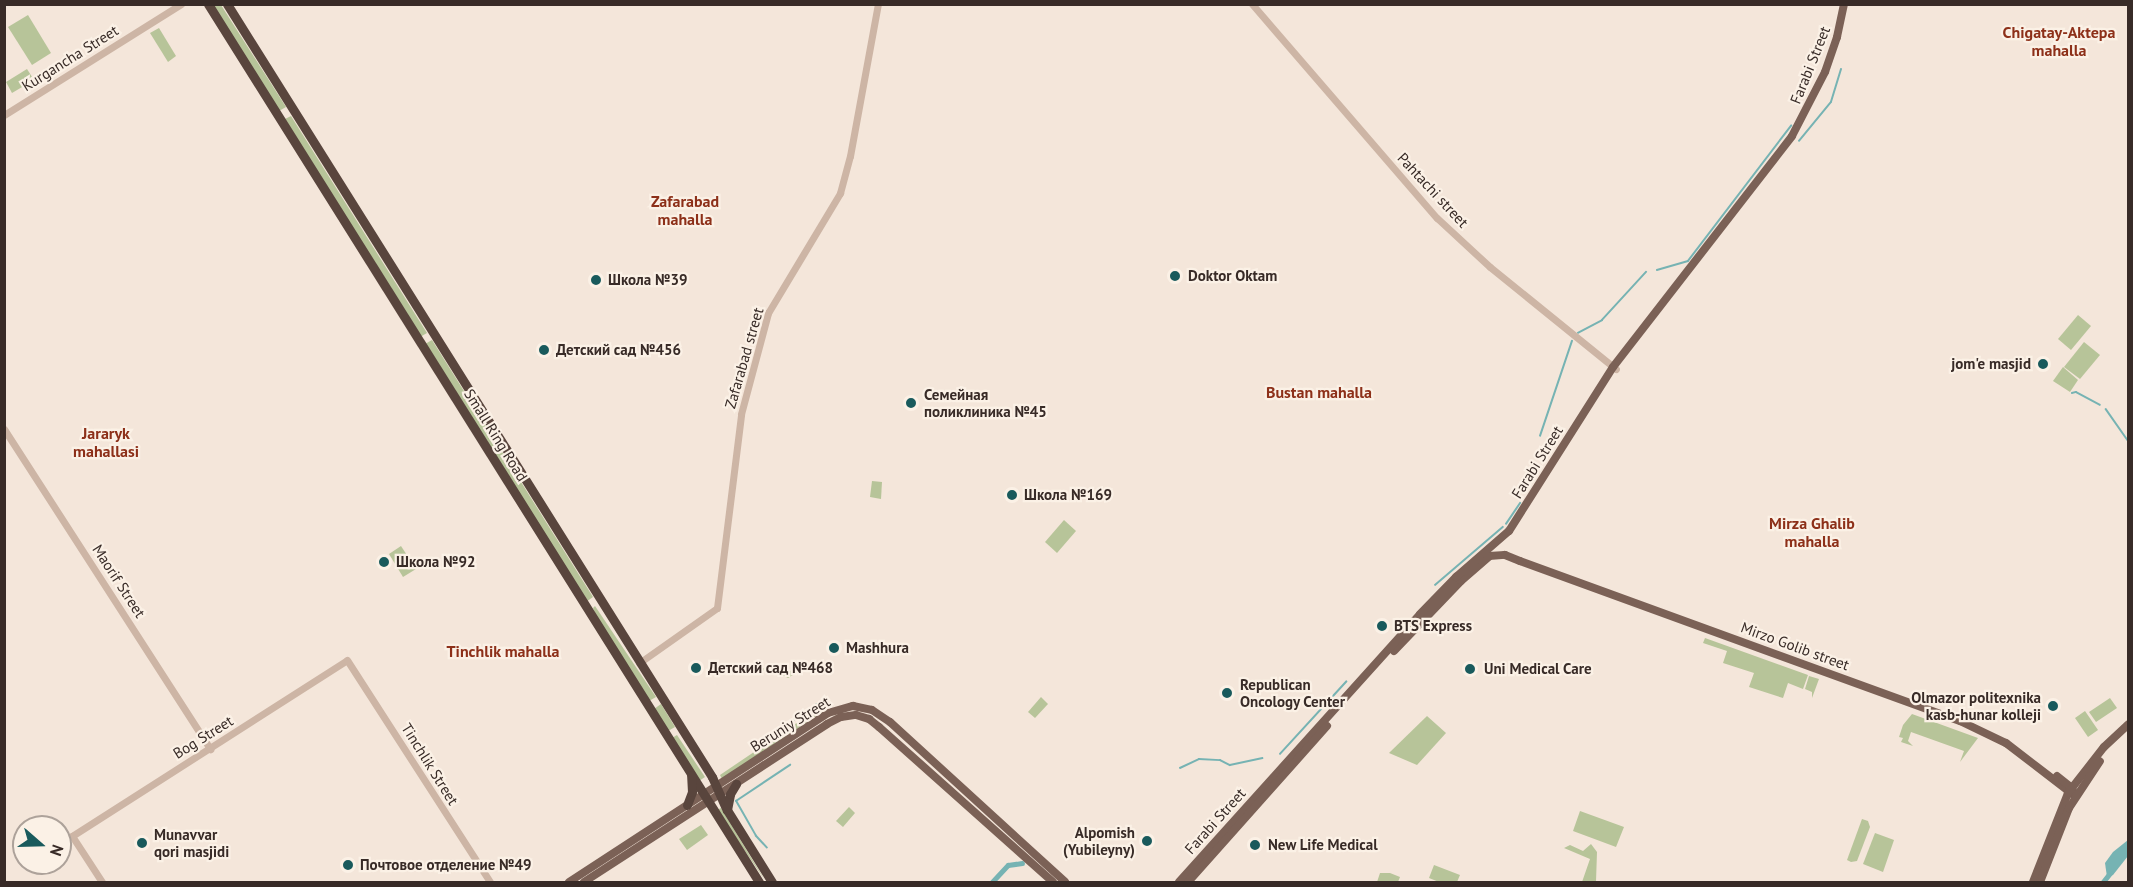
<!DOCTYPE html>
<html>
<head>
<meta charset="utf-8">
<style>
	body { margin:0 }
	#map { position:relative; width:2133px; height:887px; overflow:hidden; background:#f4e6da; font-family:"PT Sans",sans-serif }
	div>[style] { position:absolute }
	.green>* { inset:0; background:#b7c499 }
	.water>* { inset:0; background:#76b3b3 }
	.stream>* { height:1.5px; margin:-0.75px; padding:0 0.75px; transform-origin:0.75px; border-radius:0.75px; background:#76b3b3 }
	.canal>* { height:4.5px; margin:-2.25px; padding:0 2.25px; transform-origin:2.25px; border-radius:2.25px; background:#76b3b3 }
	.minor>* { height:7px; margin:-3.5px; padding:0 3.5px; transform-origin:3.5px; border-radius:3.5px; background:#cdb5a5 }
	.major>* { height:8px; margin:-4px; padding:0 4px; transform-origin:4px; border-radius:4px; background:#7b6156 }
	.highway>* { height:9px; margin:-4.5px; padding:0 4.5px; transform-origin:4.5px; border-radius:4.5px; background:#59453d }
	.dots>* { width:16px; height:16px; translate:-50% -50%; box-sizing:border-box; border:3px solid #fbf1e6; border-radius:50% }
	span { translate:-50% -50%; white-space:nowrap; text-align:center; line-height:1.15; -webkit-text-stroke:4.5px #fbf1e6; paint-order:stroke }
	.street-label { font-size:15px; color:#382b27 }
	.poi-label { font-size:15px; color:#382b27; font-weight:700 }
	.left { translate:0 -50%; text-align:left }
	.right { translate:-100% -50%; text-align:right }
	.neighbourhood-label { font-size:16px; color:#8d3019; font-weight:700 }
	.frame { position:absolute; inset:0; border:6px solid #382b27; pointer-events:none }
	.north { position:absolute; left:12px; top:815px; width:60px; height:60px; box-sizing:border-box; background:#fbf1e6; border:2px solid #ada29a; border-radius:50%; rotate:110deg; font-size:16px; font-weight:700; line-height:24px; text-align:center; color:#382b27 }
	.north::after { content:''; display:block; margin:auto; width:21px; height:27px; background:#195a5c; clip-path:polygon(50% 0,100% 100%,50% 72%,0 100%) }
</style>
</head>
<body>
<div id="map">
	<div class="green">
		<div style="clip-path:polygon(213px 5px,221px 5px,286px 107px,279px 111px)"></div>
		<div style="clip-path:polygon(28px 15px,51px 53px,32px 65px,8px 27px)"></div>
		<div style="clip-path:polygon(159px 28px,176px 56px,168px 62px,150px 33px)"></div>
		<div style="clip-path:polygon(27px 69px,34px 80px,12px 93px,6px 82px)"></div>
		<div style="clip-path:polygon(291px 116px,427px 333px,420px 337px,285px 119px)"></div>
		<div style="clip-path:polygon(2078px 315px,2091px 326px,2071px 350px,2058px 339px)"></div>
		<div style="clip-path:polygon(432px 340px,593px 597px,586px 602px,425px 344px)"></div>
		<div style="clip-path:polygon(2084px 342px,2100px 355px,2080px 379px,2064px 367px)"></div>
		<div style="clip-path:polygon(2063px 367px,2078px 380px,2070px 392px,2053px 381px)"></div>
		<div style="clip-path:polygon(872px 481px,882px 482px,881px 499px,870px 497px)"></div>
		<div style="clip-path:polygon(1064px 520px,1076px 531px,1057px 553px,1045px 542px)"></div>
		<div style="clip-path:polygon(401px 546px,416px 569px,403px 577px,389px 554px)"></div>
		<div style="clip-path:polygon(595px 606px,656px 697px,649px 701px,599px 622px,593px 608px)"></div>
		<div style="clip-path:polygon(1705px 638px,1808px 675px,1803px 689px,1788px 683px,1783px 698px,1749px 687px,1754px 673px,1723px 663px,1727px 651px,1703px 643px)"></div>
		<div style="clip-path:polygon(767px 667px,798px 672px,788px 678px,773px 670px,754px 671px)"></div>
		<div style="clip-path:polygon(1809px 676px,1819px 679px,1812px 698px,1812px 692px,1805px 689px)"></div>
		<div style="clip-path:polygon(1041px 697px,1048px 704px,1035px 718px,1028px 712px)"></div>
		<div style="clip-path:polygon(2110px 698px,2117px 708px,2096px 722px,2089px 712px)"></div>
		<div style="clip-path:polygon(661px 704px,675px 727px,668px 731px,654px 709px)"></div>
		<div style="clip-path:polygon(819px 708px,822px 712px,722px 779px,720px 775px)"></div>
		<div style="clip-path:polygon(2085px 711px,2098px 730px,2088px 737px,2075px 718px)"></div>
		<div style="clip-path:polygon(1912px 714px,1978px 738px,1960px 762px,1964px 751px,1911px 732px,1908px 741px,1913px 746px,1901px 742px,1903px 738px,1899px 737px,1903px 725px)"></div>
		<div style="clip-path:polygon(1427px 716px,1446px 733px,1417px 765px,1389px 753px)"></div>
		<div style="clip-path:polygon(677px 735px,705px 777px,699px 781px,672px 738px)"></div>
		<div style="clip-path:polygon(849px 807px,855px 813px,843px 827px,836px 821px)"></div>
		<div style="clip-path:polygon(721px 808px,766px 882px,717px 810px)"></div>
		<div style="clip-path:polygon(1580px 811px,1624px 827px,1616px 847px,1573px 831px)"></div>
		<div style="clip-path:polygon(1862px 819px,1868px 821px,1870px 827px,1857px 861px,1851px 862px,1847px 860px)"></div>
		<div style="clip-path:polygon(701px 825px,708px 835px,687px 850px,679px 839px)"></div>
		<div style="clip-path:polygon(1875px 833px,1894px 840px,1883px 872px,1863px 864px)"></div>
		<div style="clip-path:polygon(1591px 844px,1597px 852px,1596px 882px,1582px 882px,1590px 859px,1564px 848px,1570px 845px,1583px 851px)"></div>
		<div style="clip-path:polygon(1434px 865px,1460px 875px,1457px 882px,1439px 882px,1429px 878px)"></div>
		<div style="clip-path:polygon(1380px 873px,1390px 873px,1400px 877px,1398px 882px,1377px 882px)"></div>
	</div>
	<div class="water">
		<div style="clip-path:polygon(2128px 840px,2128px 856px,2113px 875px,2107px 877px,2105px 863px,2113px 852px)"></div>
	</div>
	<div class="stream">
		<div style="left:1799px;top:141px;width:50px;rotate:-50.6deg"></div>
		<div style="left:1831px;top:102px;width:34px;rotate:-73deg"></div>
		<div style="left:1657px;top:270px;width:32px;rotate:-16deg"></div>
		<div style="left:1688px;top:261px;width:170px;rotate:-52.7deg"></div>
		<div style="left:1578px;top:333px;width:27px;rotate:-28deg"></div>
		<div style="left:1602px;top:320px;width:65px;rotate:-47.5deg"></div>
		<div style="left:2072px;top:393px;width:4px;rotate:-14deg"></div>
		<div style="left:2076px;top:392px;width:27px;rotate:28deg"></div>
		<div style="left:2106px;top:409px;width:39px;rotate:55deg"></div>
		<div style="left:1540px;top:436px;width:100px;rotate:-71.4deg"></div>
		<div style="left:1506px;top:524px;width:25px;rotate:-56deg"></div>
		<div style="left:1435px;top:585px;width:89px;rotate:-40.5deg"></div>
		<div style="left:783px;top:727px;width:40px;rotate:-34deg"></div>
		<div style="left:1280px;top:754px;width:98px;rotate:-47.5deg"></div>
		<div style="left:1180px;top:768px;width:21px;rotate:-25deg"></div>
		<div style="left:1199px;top:759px;width:21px;rotate:3deg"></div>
		<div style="left:1220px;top:760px;width:11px;rotate:27deg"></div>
		<div style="left:1230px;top:765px;width:33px;rotate:-12deg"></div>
		<div style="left:767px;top:848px;width:16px;rotate:-133deg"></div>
		<div style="left:756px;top:836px;width:40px;rotate:-119.7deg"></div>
		<div style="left:736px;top:801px;width:65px;rotate:-33.7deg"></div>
	</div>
	<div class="canal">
		<div style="left:992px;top:882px;width:23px;rotate:-47deg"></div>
		<div style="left:1008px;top:865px;width:14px;rotate:-8deg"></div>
		<div style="left:2103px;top:882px;width:11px;rotate:-52deg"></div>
	</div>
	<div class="minor">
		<div style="left:1252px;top:4px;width:283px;rotate:49.2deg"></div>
		<div style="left:1437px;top:218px;width:72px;rotate:42.8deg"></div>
		<div style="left:1490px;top:267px;width:162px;rotate:39deg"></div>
		<div style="left:4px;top:115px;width:209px;rotate:-32.1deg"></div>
		<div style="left:4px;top:429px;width:381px;rotate:57.2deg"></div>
		<div style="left:639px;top:663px;width:95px;rotate:-35.2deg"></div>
		<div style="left:717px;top:608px;width:195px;rotate:-82.9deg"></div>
		<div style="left:741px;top:414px;width:105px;rotate:-75deg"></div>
		<div style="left:768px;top:313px;width:140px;rotate:-59deg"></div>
		<div style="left:840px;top:193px;width:38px;rotate:-75deg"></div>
		<div style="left:850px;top:156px;width:155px;rotate:-79.6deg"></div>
		<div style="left:102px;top:882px;width:55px;rotate:-123.1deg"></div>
		<div style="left:72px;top:836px;width:326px;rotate:-32.6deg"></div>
		<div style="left:347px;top:660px;width:264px;rotate:57.2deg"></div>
	</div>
	<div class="major">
		<div style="left:1489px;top:556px;width:16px;rotate:-4deg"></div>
		<div style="left:1505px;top:555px;width:16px;rotate:22deg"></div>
		<div style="left:1520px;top:561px;width:468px;rotate:20deg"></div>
		<div style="left:1960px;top:721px;width:51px;rotate:25.6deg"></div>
		<div style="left:2006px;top:743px;width:87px;rotate:37.5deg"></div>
		<div style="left:1394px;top:651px;width:97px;rotate:-46.3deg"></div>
		<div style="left:1461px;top:581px;width:37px;rotate:-41deg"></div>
		<div style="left:2057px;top:776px;width:19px;rotate:39deg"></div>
		<div style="left:2072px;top:788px;width:9px;rotate:69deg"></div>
		<div style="left:569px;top:882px;width:309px;rotate:-33.1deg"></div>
		<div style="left:828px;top:713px;width:26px;rotate:-16deg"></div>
		<div style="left:853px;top:706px;width:19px;rotate:12deg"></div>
		<div style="left:872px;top:710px;width:22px;rotate:34deg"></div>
		<div style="left:890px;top:722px;width:237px;rotate:42.4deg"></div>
		<div style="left:584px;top:882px;width:290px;rotate:-33deg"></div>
		<div style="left:827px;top:724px;width:16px;rotate:-27deg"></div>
		<div style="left:841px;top:717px;width:15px;rotate:-8deg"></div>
		<div style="left:856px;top:715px;width:14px;rotate:17deg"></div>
		<div style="left:869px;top:719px;width:13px;rotate:39deg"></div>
		<div style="left:879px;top:727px;width:233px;rotate:41.7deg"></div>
		<div style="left:1179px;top:882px;width:360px;rotate:-48deg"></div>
		<div style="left:1420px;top:614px;width:52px;rotate:-45.8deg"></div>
		<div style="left:1456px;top:577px;width:70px;rotate:-41deg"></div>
		<div style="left:1509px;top:531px;width:194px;rotate:-57.6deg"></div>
		<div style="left:1613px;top:367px;width:292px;rotate:-52.2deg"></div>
		<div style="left:1792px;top:136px;width:72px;rotate:-62.7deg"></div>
		<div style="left:1825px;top:72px;width:37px;rotate:-71deg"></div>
		<div style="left:1837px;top:37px;width:34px;rotate:-78deg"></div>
		<div style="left:1188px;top:882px;width:209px;rotate:-48.3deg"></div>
		<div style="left:2033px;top:882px;width:96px;rotate:-68.5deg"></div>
		<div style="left:2068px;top:793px;width:58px;rotate:-52deg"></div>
		<div style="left:2104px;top:747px;width:33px;rotate:-43deg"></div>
		<div style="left:2040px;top:882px;width:79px;rotate:-68.6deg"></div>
		<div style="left:2069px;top:808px;width:56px;rotate:-56.6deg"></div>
	</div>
	<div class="highway">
		<div style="left:208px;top:4px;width:1037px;rotate:57.89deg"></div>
		<div style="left:227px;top:4px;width:913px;rotate:57.89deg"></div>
		<div style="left:712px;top:777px;width:36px;rotate:66deg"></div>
		<div style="left:727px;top:810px;width:85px;rotate:58deg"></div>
		<div style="left:687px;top:805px;width:14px;rotate:-69deg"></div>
		<div style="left:692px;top:792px;width:17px;rotate:-93deg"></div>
		<div style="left:727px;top:810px;width:16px;rotate:-79deg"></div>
		<div style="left:730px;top:794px;width:12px;rotate:-59deg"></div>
	</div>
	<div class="dots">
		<div style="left:1175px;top:276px;background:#195a5c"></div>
		<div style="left:596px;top:280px;background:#195a5c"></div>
		<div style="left:544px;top:350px;background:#195a5c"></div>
		<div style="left:2043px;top:364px;background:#195a5c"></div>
		<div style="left:911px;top:403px;background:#195a5c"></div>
		<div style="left:1012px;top:495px;background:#195a5c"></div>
		<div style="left:384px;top:562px;background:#195a5c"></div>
		<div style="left:1382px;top:626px;background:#195a5c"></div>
		<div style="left:834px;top:648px;background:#195a5c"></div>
		<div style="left:696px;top:668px;background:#195a5c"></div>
		<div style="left:1470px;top:669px;background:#195a5c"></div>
		<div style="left:1227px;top:693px;background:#195a5c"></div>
		<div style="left:2053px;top:706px;background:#195a5c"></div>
		<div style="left:1147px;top:841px;background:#195a5c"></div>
		<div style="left:142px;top:843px;background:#195a5c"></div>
		<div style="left:1255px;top:845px;background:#195a5c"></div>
		<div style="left:348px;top:865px;background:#195a5c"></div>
	</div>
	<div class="street-label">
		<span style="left:70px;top:58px;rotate:-32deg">Kurgancha Street</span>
		<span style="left:1810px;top:65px;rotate:-68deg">Farabi Street</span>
		<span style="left:1433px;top:190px;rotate:47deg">Pahtachi street</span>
		<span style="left:744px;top:358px;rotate:-74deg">Zafarabad street</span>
		<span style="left:496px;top:435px;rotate:58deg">Small Ring Road</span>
		<span style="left:1537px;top:462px;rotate:-58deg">Farabi Street</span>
		<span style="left:119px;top:581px;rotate:57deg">Maorif Street</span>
		<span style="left:1795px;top:646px;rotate:20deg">Mirzo Golib street</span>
		<span style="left:790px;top:724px;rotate:-32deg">Beruniy Street</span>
		<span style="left:203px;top:737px;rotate:-32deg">Bog Street</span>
		<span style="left:430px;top:764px;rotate:58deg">Tinchlik Street</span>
		<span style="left:1215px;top:821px;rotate:-48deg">Farabi Street</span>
	</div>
	<div class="poi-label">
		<span class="left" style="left:1188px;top:276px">Doktor Oktam</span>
		<span class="left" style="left:608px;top:280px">Школа №39</span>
		<span class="left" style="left:556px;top:350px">Детский сад №456</span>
		<span class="right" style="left:2031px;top:364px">jom'e masjid</span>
		<span class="left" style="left:924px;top:403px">Семейная<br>поликлиника №45</span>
		<span class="left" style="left:1024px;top:495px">Школа №169</span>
		<span class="left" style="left:396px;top:562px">Школа №92</span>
		<span class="left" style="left:1394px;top:626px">BTS Express</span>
		<span class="left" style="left:846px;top:648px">Mashhura</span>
		<span class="left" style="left:708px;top:668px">Детский сад №468</span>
		<span class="left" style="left:1484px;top:669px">Uni Medical Care</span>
		<span class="left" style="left:1240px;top:693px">Republican<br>Oncology Center</span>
		<span class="right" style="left:2041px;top:706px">Оlmazor politexnika<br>kasb-hunar kolleji</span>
		<span class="right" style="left:1135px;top:841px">Alpomish<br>(Yubileyny)</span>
		<span class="left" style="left:154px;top:843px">Munavvar<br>qori masjidi</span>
		<span class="left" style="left:1268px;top:845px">New Life Medical</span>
		<span class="left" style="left:360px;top:865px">Почтовое отделение №49</span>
	</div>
	<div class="neighbourhood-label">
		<span style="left:2059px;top:41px">Chigatay-Aktepa<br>mahalla</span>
		<span style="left:685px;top:210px">Zafarabad<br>mahalla</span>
		<span style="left:1319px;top:392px">Bustan mahalla</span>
		<span style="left:106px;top:442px">Jararyk<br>mahallasi</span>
		<span style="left:1812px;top:532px">Mirza Ghalib<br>mahalla</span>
		<span style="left:503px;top:651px">Tinchlik mahalla</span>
	</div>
	<div class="frame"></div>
	<div class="north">N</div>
</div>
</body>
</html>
